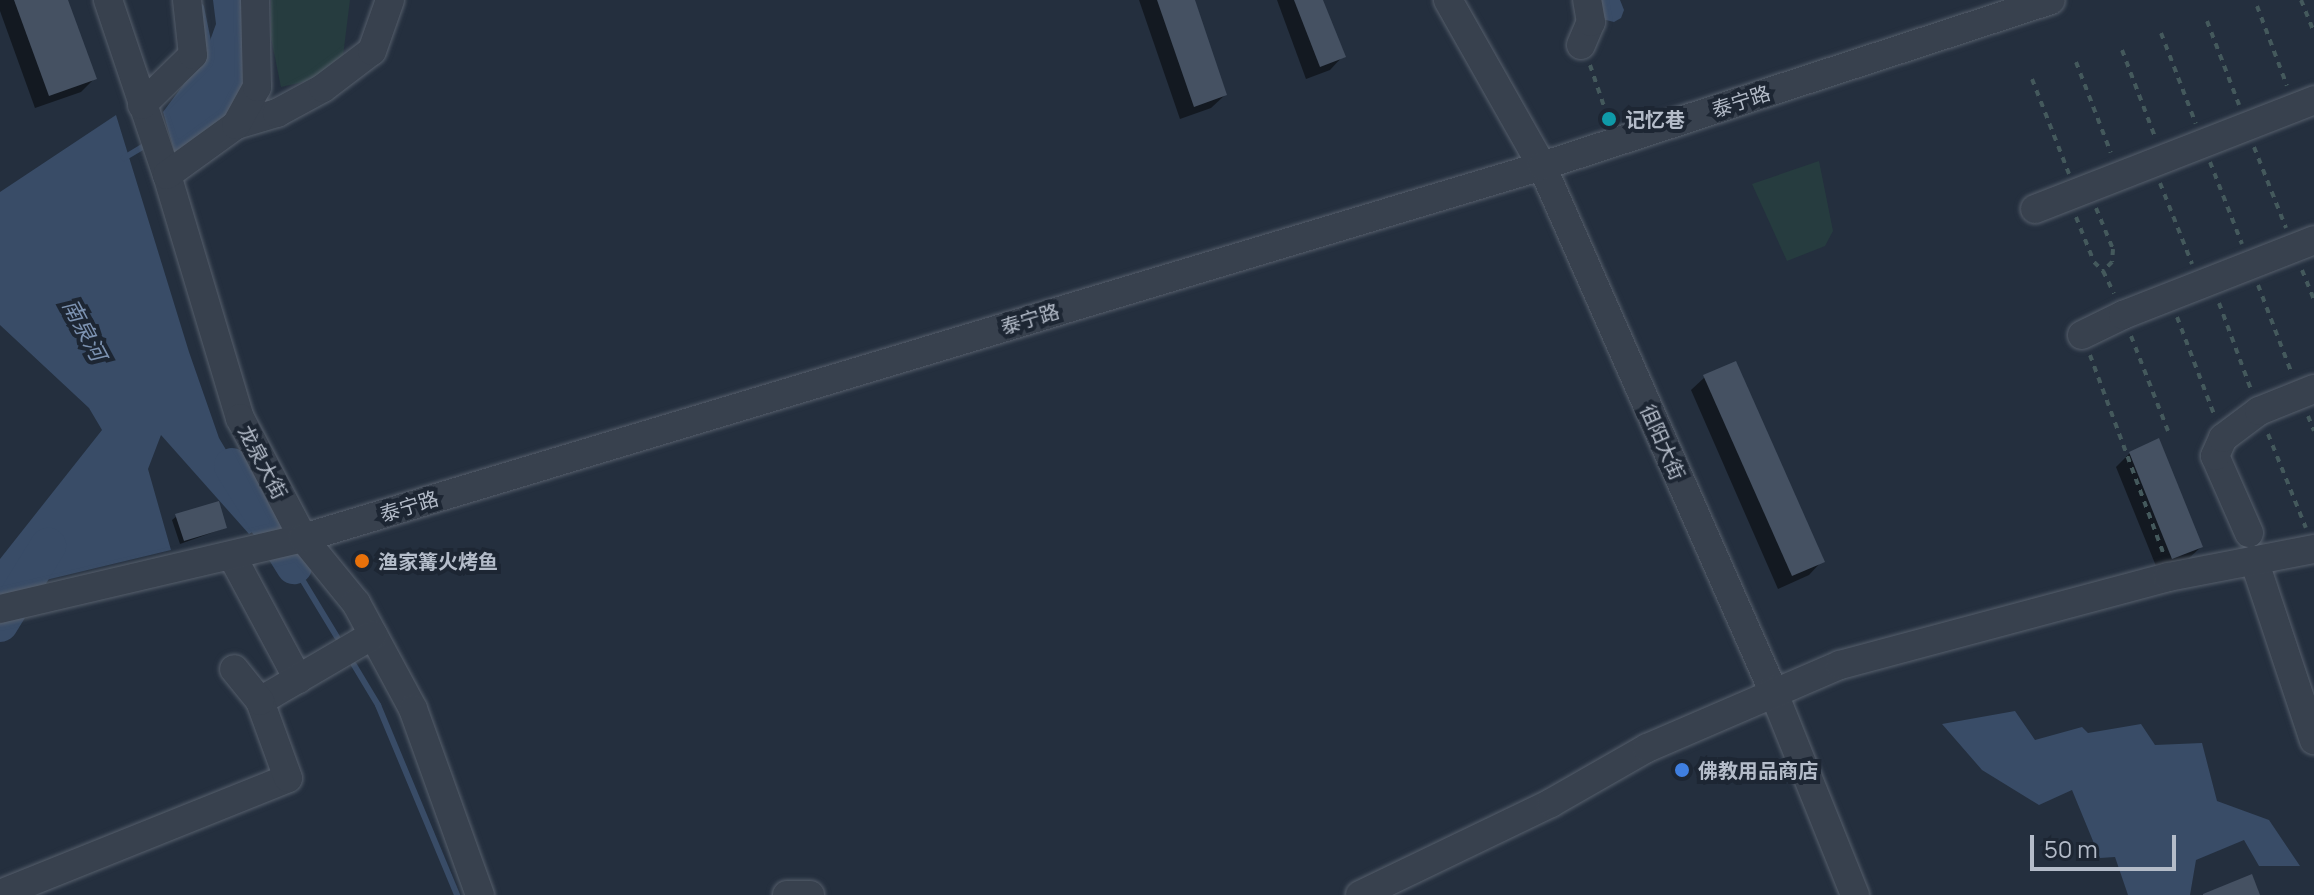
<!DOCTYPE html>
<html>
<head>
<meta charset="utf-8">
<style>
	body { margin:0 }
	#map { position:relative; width:2314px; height:895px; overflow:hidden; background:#242f3e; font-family:Manrope,"Noto Sans SC",sans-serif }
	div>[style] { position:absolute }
	.green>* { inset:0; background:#263c3f }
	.water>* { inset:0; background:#394c67 }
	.shadow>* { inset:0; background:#0007 }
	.stream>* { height:6px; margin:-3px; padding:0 3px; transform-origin:3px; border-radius:3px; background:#394c67 }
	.river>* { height:36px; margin:-18px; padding:0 18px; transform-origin:18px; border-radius:18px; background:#394c67 }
	.building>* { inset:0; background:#455162 }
	.path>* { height:4px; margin-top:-2px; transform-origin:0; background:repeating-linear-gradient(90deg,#44595c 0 6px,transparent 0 12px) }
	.roads { filter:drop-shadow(0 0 2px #565f6c) drop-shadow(0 0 2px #565f6c) }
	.minor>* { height:28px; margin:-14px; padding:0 14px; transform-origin:14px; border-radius:14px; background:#38414e }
	.dots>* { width:22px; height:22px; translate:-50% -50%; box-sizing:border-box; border:4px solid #1d2633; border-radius:50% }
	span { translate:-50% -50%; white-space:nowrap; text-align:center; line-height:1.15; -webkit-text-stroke:8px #1d2633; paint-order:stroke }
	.street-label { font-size:20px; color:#b4bcc9 }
	.poi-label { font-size:20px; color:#b4bcc9; font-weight:700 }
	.left { translate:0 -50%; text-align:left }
	.water-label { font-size:22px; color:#7c92b1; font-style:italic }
	.scale { position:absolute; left:2030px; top:835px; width:146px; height:36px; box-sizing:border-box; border:4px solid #b4bcc9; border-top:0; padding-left:10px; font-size:24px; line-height:28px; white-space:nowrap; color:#b4bcc9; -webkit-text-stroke:6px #1d2633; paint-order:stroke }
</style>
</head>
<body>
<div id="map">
	<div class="green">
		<div style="clip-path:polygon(271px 0,350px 0,343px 56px,312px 80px,281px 87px,271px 38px)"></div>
		<div style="clip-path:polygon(1819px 161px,1833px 231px,1825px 246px,1787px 261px,1752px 184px)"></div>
	</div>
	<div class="water">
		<div style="clip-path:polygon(213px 0,248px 0,250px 84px,236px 116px,177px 161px,163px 112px,204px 57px,216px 24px)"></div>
		<div style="clip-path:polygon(1601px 0,1620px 0,1624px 10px,1621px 18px,1614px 22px,1602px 19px)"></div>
		<div style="clip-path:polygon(116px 115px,189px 352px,219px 438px,254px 497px,264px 526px,249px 534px,161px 435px,148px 469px,171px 550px,0 591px,0 559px,102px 430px,89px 408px,0 325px,0 192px)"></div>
		<div style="clip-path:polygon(2015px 711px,2035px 740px,2082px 727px,2088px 733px,2141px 724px,2155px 745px,2202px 743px,2217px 801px,2269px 820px,2300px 866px,2259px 866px,2244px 840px,2196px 860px,2190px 895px,2128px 895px,2115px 857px,2100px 858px,2072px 790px,2039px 805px,1982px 770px,1942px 724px)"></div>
	</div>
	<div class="shadow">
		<div style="clip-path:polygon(0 0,66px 0,95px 78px,81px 92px,35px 108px,0 11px)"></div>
		<div style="clip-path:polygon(1139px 0,1192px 0,1225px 95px,1211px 108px,1180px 119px)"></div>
		<div style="clip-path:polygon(1277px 0,1321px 0,1343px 56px,1330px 70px,1306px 79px)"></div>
		<div style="clip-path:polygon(1705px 377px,1822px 561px,1809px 575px,1778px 589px,1691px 390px)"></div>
		<div style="clip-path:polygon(2130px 453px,2201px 547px,2187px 560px,2158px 571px,2116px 467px)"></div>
		<div style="clip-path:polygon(177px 516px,225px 528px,180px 544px,172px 520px)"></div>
	</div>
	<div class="stream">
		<div style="left:201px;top:7px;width:45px;rotate:78.4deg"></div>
		<div style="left:124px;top:158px;width:29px;rotate:-31deg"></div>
		<div style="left:294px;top:566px;width:83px;rotate:58.8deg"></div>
		<div style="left:354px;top:665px;width:47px;rotate:59deg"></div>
		<div style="left:378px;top:705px;width:206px;rotate:67.4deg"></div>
	</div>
	<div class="river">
		<div style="left:232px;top:466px;width:118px;rotate:58.2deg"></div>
		<div style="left:0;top:624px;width:92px;rotate:-58.4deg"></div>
	</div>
	<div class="building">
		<div style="clip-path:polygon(14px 0,68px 0,97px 79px,49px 96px)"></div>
		<div style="clip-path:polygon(1157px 0,1195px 0,1227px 95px,1194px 107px)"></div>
		<div style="clip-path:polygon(1294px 0,1323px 0,1346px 57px,1320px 67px)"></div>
		<div style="clip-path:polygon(1736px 361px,1825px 562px,1792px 576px,1703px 375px)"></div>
		<div style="clip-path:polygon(2159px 438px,2203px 547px,2172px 559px,2129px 452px)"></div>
		<div style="clip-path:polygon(219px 501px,227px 528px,184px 541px,175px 514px)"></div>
		<div style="clip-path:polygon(2252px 874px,2260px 895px,2203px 895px,2203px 894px)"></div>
	</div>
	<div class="path">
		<div style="left:2301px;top:0;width:35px;rotate:68deg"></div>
		<div style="left:2257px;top:6px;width:85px;rotate:69.4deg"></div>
		<div style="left:2207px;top:21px;width:90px;rotate:69.1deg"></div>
		<div style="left:2161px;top:33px;width:97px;rotate:69deg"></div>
		<div style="left:2122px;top:50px;width:93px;rotate:69.2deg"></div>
		<div style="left:2076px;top:62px;width:97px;rotate:69deg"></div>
		<div style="left:1590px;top:65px;width:59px;rotate:71.3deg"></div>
		<div style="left:2032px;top:79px;width:102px;rotate:68.7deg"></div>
		<div style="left:2254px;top:147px;width:87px;rotate:68.4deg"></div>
		<div style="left:2210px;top:162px;width:88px;rotate:68.7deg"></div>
		<div style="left:2160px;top:183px;width:87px;rotate:68.4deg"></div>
		<div style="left:2096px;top:208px;width:44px;rotate:67.5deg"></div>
		<div style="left:2113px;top:249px;width:13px;rotate:94deg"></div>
		<div style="left:2112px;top:262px;width:13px;rotate:135deg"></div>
		<div style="left:2076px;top:217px;width:48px;rotate:68.2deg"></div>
		<div style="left:2094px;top:262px;width:13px;rotate:45deg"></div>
		<div style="left:2103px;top:271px;width:25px;rotate:64deg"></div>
		<div style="left:2302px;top:270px;width:31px;rotate:68deg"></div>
		<div style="left:2258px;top:285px;width:95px;rotate:69.1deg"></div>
		<div style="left:2219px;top:303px;width:95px;rotate:69.7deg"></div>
		<div style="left:2177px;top:317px;width:107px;rotate:69.2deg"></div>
		<div style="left:2131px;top:336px;width:102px;rotate:68.7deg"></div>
		<div style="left:2090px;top:355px;width:213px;rotate:69.7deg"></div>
		<div style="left:2308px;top:416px;width:16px;rotate:68deg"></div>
		<div style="left:2268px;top:434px;width:101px;rotate:68deg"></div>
	</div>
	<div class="roads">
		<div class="minor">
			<div style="left:108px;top:0;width:185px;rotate:71.4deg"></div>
			<div style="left:167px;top:175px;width:254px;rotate:73.3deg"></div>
			<div style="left:240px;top:418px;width:136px;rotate:62.3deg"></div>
			<div style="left:303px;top:538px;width:84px;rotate:50.8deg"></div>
			<div style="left:356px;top:603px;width:120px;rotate:61.7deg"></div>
			<div style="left:413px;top:709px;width:198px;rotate:70.2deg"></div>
			<div style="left:1448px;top:0;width:191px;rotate:60.5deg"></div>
			<div style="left:1542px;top:166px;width:574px;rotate:66.25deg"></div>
			<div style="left:1773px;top:691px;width:220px;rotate:68.1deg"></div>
			<div style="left:1581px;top:45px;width:25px;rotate:-67deg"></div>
			<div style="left:1591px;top:22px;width:22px;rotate:-100deg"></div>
			<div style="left:142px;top:105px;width:71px;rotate:-44.4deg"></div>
			<div style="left:193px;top:55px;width:55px;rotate:-96.2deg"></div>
			<div style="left:236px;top:125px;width:43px;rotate:-16.3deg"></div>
			<div style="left:277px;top:113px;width:52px;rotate:-28.5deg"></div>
			<div style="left:323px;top:88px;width:61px;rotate:-37.1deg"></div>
			<div style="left:372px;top:51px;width:54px;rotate:-70.6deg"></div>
			<div style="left:167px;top:175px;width:85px;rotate:-35.9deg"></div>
			<div style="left:236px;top:125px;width:43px;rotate:-61.1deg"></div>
			<div style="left:257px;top:87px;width:87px;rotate:-91.3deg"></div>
			<div style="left:2035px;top:209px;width:300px;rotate:-21.3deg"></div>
			<div style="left:2082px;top:335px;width:46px;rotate:-26deg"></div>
			<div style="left:2123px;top:315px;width:205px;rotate:-21.4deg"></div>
			<div style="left:2249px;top:533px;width:84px;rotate:-113.8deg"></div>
			<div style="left:2215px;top:456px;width:20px;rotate:-66deg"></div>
			<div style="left:2223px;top:438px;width:45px;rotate:-36.9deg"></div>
			<div style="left:2259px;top:411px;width:59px;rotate:-21.8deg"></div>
			<div style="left:232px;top:556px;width:140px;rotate:61.8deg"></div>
			<div style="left:2254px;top:560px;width:190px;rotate:71.6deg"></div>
			<div style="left:0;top:609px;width:311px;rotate:-13.2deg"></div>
			<div style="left:303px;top:538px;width:1294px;rotate:-16.71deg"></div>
			<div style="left:1542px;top:166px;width:535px;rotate:-18.06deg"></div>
			<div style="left:260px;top:701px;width:131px;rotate:-30.3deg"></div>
			<div style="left:0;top:894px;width:310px;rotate:-21.9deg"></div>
			<div style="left:288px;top:778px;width:82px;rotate:-110deg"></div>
			<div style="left:260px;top:701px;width:41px;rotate:-129.1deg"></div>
			<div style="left:787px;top:895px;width:23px"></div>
			<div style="left:1360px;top:895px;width:212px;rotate:-25.7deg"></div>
			<div style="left:1551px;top:803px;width:111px;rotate:-29.8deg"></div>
			<div style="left:1647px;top:748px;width:210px;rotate:-23.3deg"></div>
			<div style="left:1840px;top:665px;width:340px;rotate:-15deg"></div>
			<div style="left:2168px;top:577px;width:149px;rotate:-10.9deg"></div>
		</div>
	</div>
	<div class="dots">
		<div style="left:1609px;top:119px;background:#0f9aa8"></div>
		<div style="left:362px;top:561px;background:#e8710a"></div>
		<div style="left:1682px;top:770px;background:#3f7fe0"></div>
	</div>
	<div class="street-label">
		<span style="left:1741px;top:101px;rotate:-18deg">泰宁路</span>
		<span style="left:1030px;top:319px;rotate:-17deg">泰宁路</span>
		<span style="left:1663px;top:442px;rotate:66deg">徂阳大街</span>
		<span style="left:263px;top:462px;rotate:62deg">龙泉大街</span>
		<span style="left:409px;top:506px;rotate:-17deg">泰宁路</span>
	</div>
	<div class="poi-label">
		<span class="left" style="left:1625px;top:119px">记忆巷</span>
		<span class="left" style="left:378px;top:561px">渔家篝火烤鱼</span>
		<span class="left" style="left:1698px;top:770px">佛教用品商店</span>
	</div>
	<div class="water-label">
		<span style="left:84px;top:330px;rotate:62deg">南泉河</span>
	</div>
	<div class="scale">50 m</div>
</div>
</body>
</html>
